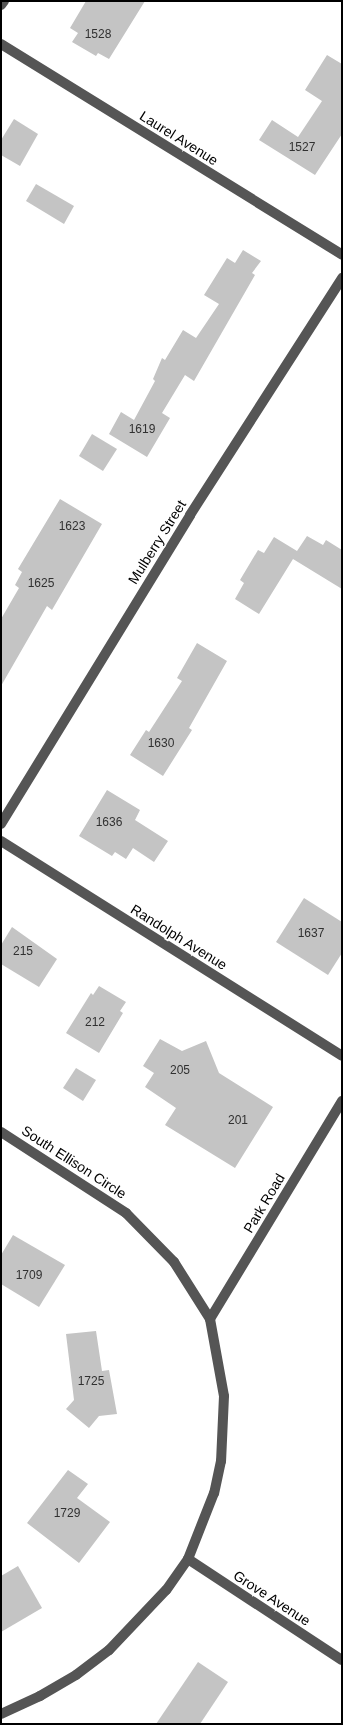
<!DOCTYPE html>
<html>
<head>
<meta charset="utf-8">
<style>
	body { margin:0 }
	#map { position:relative; width:343px; height:1725px; overflow:hidden; background:#fff; font-family:Arial,sans-serif }
	div>[style] { position:absolute }
	.building>* { inset:0; background:#c4c4c4 }
	.minor>* { height:10px; margin:-5px; padding:0 5px; transform-origin:5px; border-radius:5px; background:#555 }
	span { translate:-50% -50%; white-space:nowrap; text-align:center; line-height:1.15; -webkit-text-stroke:3.5px #fff; paint-order:stroke }
	.number-label { font-size:12px; color:#313131 }
	.number-label span { -webkit-text-stroke-width:0 }
	.street-label { font-size:14px; color:#000 }
	.frame { position:absolute; inset:0; border:2px solid #000; pointer-events:none }
</style>
</head>
<body>
<div id="map">
	<div class="building">
		<div style="clip-path:polygon(86px 1px,145px 1px,109px 59px,98px 53px,96px 56px,72px 42px,78px 33px,70px 28px)"></div>
		<div style="clip-path:polygon(327px 55px,342px 64px,342px 134px,315px 175px,259px 140px,272px 120px,298px 137px,322px 101px,305px 90px)"></div>
		<div style="clip-path:polygon(14px 119px,38px 134px,20px 166px,1px 155px,1px 140px)"></div>
		<div style="clip-path:polygon(36px 184px,74px 206px,64px 224px,26px 201px)"></div>
		<div style="clip-path:polygon(243px 250px,261px 261px,252px 273px,255px 275px,194px 381px,185px 375px,162px 413px,170px 418px,147px 457px,109px 434px,121px 412px,134px 420px,155px 381px,153px 379px,162px 358px,165px 360px,183px 330px,196px 338px,219px 304px,204px 295px,227px 258px,235px 263px)"></div>
		<div style="clip-path:polygon(92px 434px,117px 449px,103px 471px,79px 456px)"></div>
		<div style="clip-path:polygon(60px 499px,102px 524px,52px 610px,47px 606px,1px 686px,1px 619px,19px 588px,15px 585px,22px 572px,18px 569px)"></div>
		<div style="clip-path:polygon(307px 536px,323px 545px,326px 540px,342px 550px,342px 589px,293px 559px,259px 614px,235px 599px,244px 583px,240px 580px,258px 550px,264px 553px,274px 537px,297px 551px)"></div>
		<div style="clip-path:polygon(197px 643px,227px 661px,189px 728px,192px 730px,163px 776px,130px 755px,146px 730px,149px 732px,182px 681px,177px 678px)"></div>
		<div style="clip-path:polygon(107px 790px,140px 810px,135px 820px,168px 841px,154px 862px,133px 848px,126px 859px,115px 852px,112px 856px,79px 836px)"></div>
		<div style="clip-path:polygon(304px 898px,342px 922px,342px 953px,328px 975px,276px 942px)"></div>
		<div style="clip-path:polygon(12px 927px,57px 959px,39px 987px,1px 964px,1px 945px)"></div>
		<div style="clip-path:polygon(99px 986px,126px 1002px,120px 1011px,123px 1013px,99px 1053px,66px 1033px,91px 993px,93px 995px)"></div>
		<div style="clip-path:polygon(160px 1039px,182px 1051px,206px 1041px,219px 1073px,273px 1107px,235px 1168px,165px 1125px,176px 1108px,145px 1087px,154px 1073px,143px 1066px)"></div>
		<div style="clip-path:polygon(76px 1068px,96px 1080px,83px 1101px,63px 1088px)"></div>
		<div style="clip-path:polygon(13px 1235px,65px 1265px,39px 1307px,1px 1284px,1px 1255px)"></div>
		<div style="clip-path:polygon(96px 1331px,102px 1371px,109px 1370px,117px 1414px,99px 1416px,89px 1428px,66px 1409px,74px 1400px,66px 1334px)"></div>
		<div style="clip-path:polygon(68px 1470px,88px 1484px,77px 1498px,110px 1522px,79px 1563px,27px 1523px)"></div>
		<div style="clip-path:polygon(18px 1566px,42px 1608px,1px 1632px,1px 1576px)"></div>
		<div style="clip-path:polygon(198px 1662px,228px 1682px,200px 1724px,156px 1724px)"></div>
	</div>
	<div class="minor">
		<div style="left:1px;top:5px;width:5px;rotate:-53deg"></div>
		<div style="left:1px;top:44px;width:401px;rotate:31.7deg"></div>
		<div style="left:1px;top:824px;width:362px;rotate:-58.5deg"></div>
		<div style="left:190px;top:515px;width:282px;rotate:-57.3deg"></div>
		<div style="left:1px;top:841px;width:403px;rotate:32.2deg"></div>
		<div style="left:1px;top:1132px;width:149px;rotate:32.9deg"></div>
		<div style="left:126px;top:1213px;width:69px;rotate:45.6deg"></div>
		<div style="left:174px;top:1262px;width:67px;rotate:57.7deg"></div>
		<div style="left:210px;top:1319px;width:78px;rotate:79.7deg"></div>
		<div style="left:224px;top:1396px;width:65px;rotate:92.6deg"></div>
		<div style="left:221px;top:1461px;width:33px;rotate:102deg"></div>
		<div style="left:214px;top:1493px;width:71px;rotate:111.5deg"></div>
		<div style="left:188px;top:1559px;width:38px;rotate:125deg"></div>
		<div style="left:166px;top:1590px;width:83px;rotate:133.5deg"></div>
		<div style="left:109px;top:1650px;width:41px;rotate:142.9deg"></div>
		<div style="left:76px;top:1675px;width:42px;rotate:149.7deg"></div>
		<div style="left:40px;top:1696px;width:43px;rotate:155.2deg"></div>
		<div style="left:210px;top:1319px;width:255px;rotate:-58.8deg"></div>
		<div style="left:188px;top:1559px;width:184px;rotate:33.3deg"></div>
	</div>
	<div class="number-label">
		<span style="left:98px;top:35px">1528</span>
		<span style="left:302px;top:148px">1527</span>
		<span style="left:142px;top:430px">1619</span>
		<span style="left:72px;top:527px">1623</span>
		<span style="left:41px;top:584px">1625</span>
		<span style="left:161px;top:744px">1630</span>
		<span style="left:109px;top:823px">1636</span>
		<span style="left:311px;top:934px">1637</span>
		<span style="left:23px;top:952px">215</span>
		<span style="left:95px;top:1023px">212</span>
		<span style="left:180px;top:1071px">205</span>
		<span style="left:238px;top:1121px">201</span>
		<span style="left:29px;top:1276px">1709</span>
		<span style="left:91px;top:1382px">1725</span>
		<span style="left:67px;top:1514px">1729</span>
	</div>
	<div class="street-label">
		<span style="left:179px;top:138px;rotate:32deg">Laurel Avenue</span>
		<span style="left:157px;top:542px;rotate:-58deg">Mulberry Street</span>
		<span style="left:179px;top:937px;rotate:32deg">Randolph Avenue</span>
		<span style="left:74px;top:1162px;rotate:33deg">South Ellison Circle</span>
		<span style="left:264px;top:1203px;rotate:-59deg">Park Road</span>
		<span style="left:272px;top:1598px;rotate:33deg">Grove Avenue</span>
	</div>
	<div class="frame"></div>
</div>
</body>
</html>
